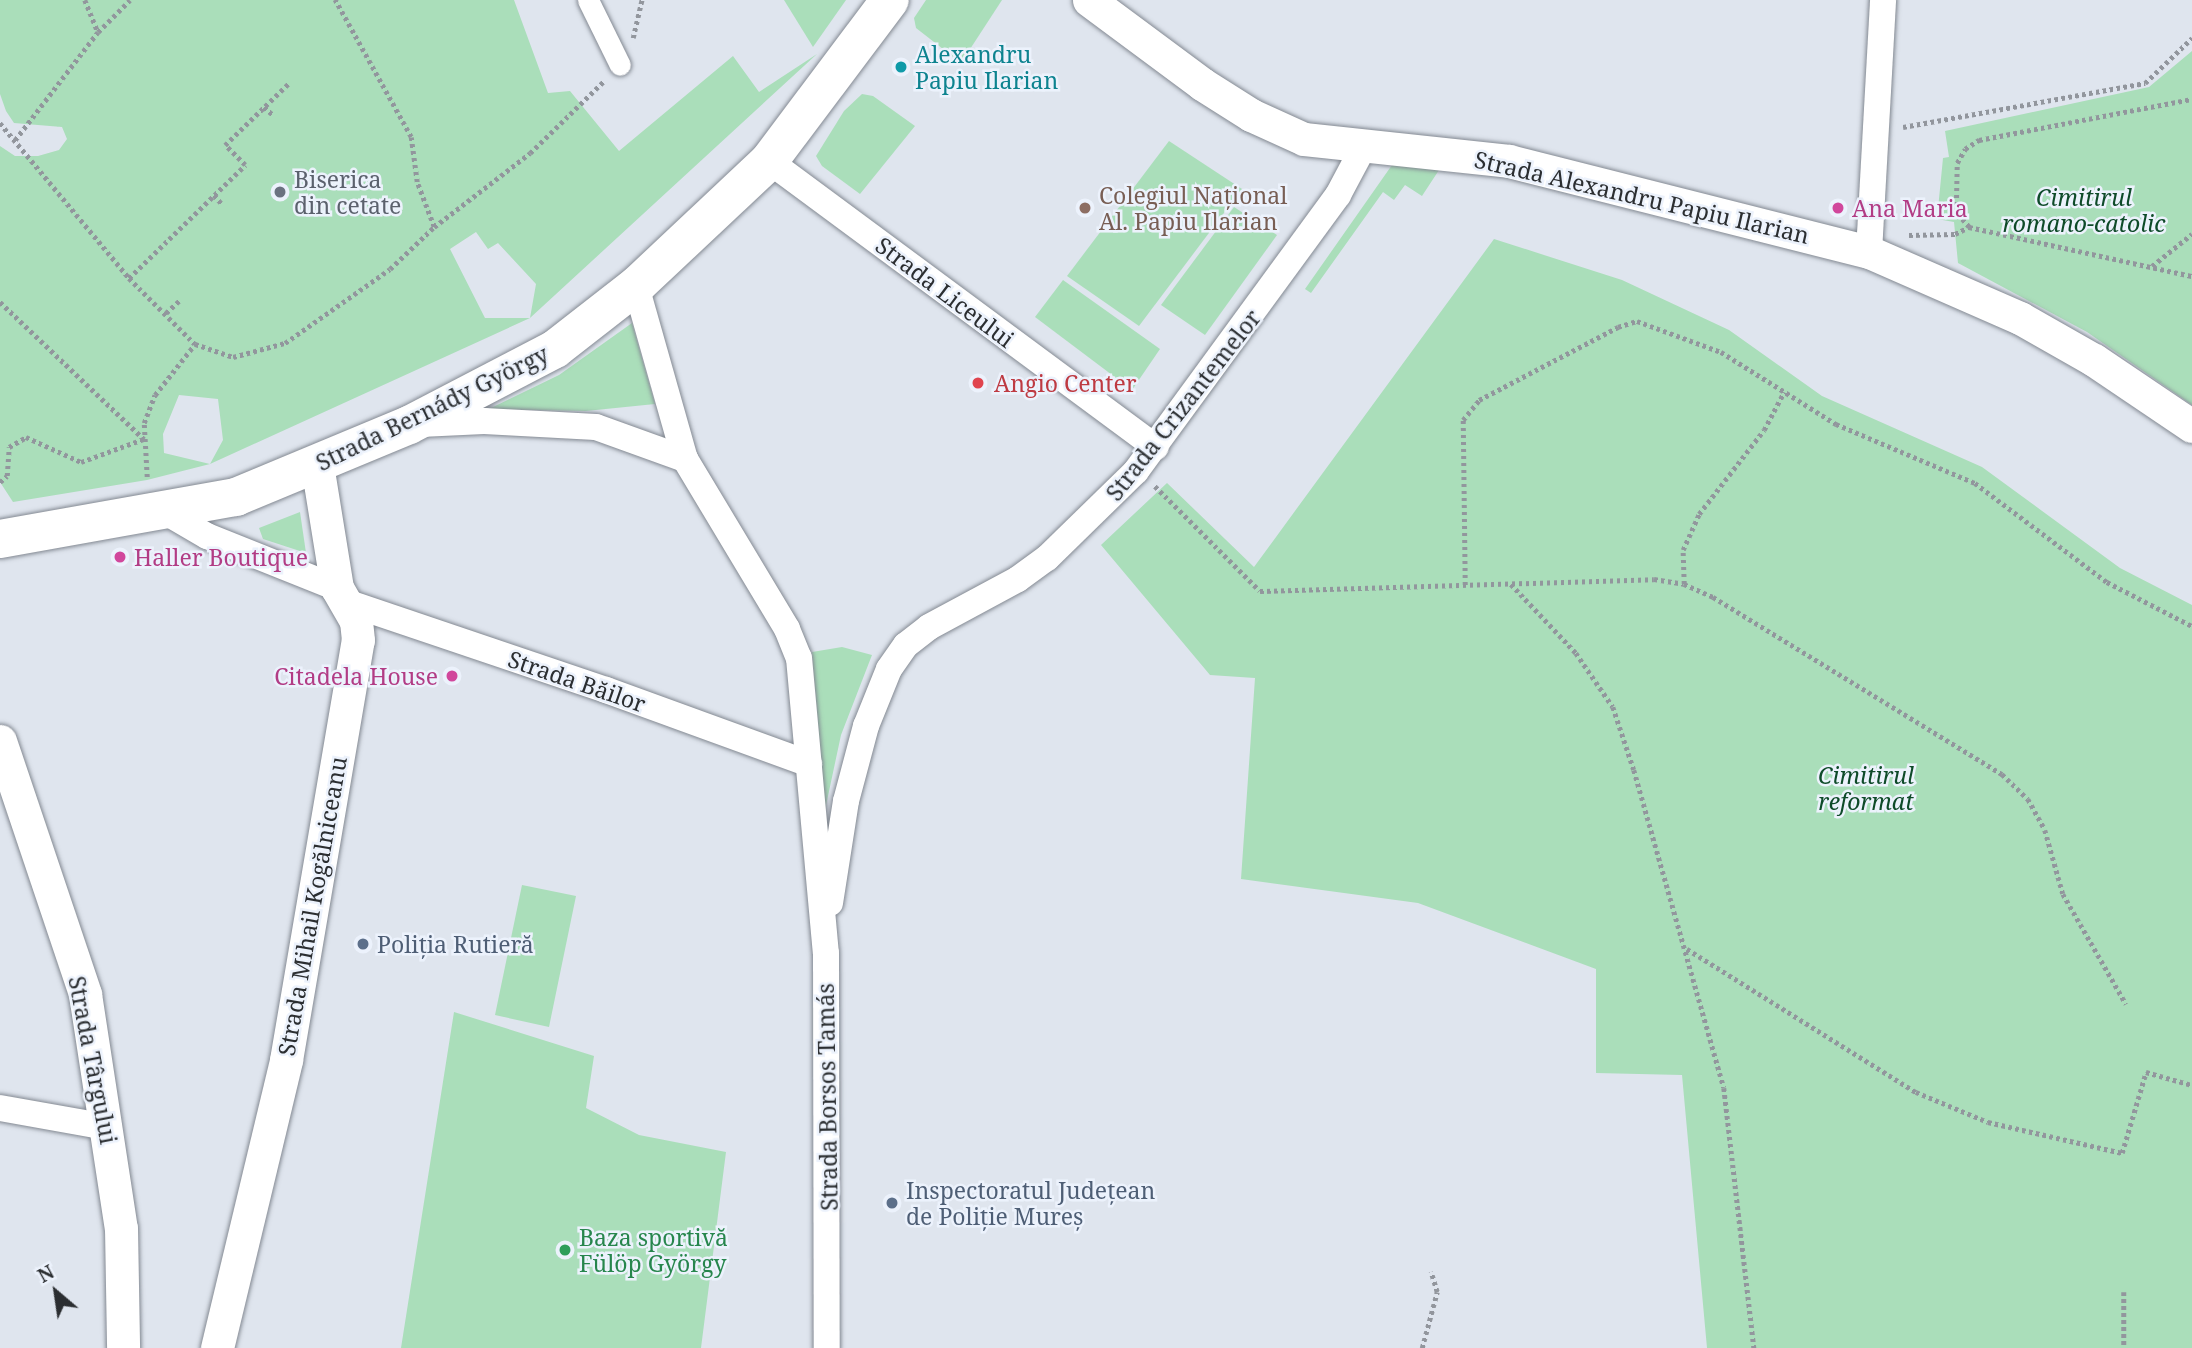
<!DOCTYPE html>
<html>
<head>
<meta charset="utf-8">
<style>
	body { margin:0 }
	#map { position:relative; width:2192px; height:1348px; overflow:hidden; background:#dfe5ee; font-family:"Noto Serif",serif }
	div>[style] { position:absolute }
	.green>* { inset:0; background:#aadeba }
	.path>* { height:4.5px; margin-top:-2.25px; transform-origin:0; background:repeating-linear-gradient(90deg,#92969d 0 3.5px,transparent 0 7px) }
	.roads { filter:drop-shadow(0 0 2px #838992) drop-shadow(0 0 2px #838992) }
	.pedestrian>* { height:21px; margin:-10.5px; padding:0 10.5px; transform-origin:10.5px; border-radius:10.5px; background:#fff }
	.minor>* { height:26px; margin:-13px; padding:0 13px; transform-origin:13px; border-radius:13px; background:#fff }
	.tertiary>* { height:33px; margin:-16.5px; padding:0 16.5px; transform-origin:16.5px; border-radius:16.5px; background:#fff }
	.secondary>* { height:38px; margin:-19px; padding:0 19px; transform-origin:19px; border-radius:19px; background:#fff }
	.dots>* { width:19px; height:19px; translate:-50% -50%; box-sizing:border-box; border:4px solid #ecf2fc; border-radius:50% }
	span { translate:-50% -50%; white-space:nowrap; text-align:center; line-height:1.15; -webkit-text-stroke:5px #ecf2fc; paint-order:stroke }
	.culture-label { font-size:23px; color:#0d838f }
	.left { translate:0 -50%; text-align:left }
	.worship-label { font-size:23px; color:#5b616d }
	.education-label { font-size:23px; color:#785e54 }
	.street-label { font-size:23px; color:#2b2e31 }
	.park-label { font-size:23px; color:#0e4b29; font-style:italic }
	.hotel-label { font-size:23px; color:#b23c85 }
	.right { translate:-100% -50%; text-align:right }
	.health-label { font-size:23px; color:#be3a42 }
	.service-label { font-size:23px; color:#4e5e75 }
	.leisure-label { font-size:23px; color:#27864d }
	.north { position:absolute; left:21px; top:1257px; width:70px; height:70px; -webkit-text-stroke:5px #ecf2fc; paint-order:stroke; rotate:331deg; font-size:19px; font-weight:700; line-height:28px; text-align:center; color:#2b2e31 }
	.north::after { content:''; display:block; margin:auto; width:24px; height:32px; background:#2b2e31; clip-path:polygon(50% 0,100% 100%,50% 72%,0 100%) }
</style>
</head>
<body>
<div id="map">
	<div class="green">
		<div style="clip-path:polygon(evenodd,0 0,514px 0,548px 93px,570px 91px,619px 151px,733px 56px,759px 92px,817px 54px,530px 318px,210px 464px,147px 480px,13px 502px,0 482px,0 146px,15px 156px,38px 156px,59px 150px,67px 139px,62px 127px,14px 123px,6px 111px,0 94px,0 0,476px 232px,488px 249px,498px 243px,536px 284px,530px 318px,485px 318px,450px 249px,476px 232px,0 0,179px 395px,218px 399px,223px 440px,210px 464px,164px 453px,163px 434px,179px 395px)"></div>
		<div style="clip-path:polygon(784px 0,846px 0,813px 47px)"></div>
		<div style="clip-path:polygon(926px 0,1002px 0,961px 63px,916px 28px,914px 18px)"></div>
		<div style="clip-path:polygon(2192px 51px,2192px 405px,2087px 332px,1958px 263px,1954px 222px,1937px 219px,1943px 158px,1949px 157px,1945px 131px,2149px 87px)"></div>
		<div style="clip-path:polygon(862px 94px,873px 96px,915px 126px,860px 194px,822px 166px,816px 156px,844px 111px)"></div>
		<div style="clip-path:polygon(1169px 141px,1242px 189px,1139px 326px,1067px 276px)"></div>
		<div style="clip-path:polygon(1392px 165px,1441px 167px,1422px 196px,1405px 185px,1394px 200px,1383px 192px,1311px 293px,1305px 289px)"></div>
		<div style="clip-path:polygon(1234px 207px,1277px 235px,1205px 335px,1161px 305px)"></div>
		<div style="clip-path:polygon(1494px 239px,1622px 280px,1729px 330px,1822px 396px,1982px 467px,2120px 568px,2192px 605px,2192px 1348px,1707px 1348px,1682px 1075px,1596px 1073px,1596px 969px,1418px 903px,1241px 879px,1255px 678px,1210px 675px,1101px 545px,1167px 483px,1254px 567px)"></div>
		<div style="clip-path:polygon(1063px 280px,1160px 349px,1132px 390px,1035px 317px)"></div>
		<div style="clip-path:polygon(632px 323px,655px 404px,586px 411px,489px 409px,559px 375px)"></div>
		<div style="clip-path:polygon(300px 512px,306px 553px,263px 539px,259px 528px)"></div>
		<div style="clip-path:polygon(842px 647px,872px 655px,841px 735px,825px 810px,812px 652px)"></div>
		<div style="clip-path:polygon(522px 885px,576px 896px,549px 1027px,495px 1015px)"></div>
		<div style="clip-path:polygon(454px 1012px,594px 1056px,586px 1108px,639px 1135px,726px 1152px,701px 1348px,401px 1348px)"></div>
	</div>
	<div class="path">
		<div style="left:85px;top:0;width:35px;rotate:68deg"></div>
		<div style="left:633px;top:38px;width:39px;rotate:-77deg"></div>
		<div style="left:264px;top:107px;width:11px;rotate:41deg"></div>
		<div style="left:0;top:123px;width:202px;rotate:50.2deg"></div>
		<div style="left:129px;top:278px;width:93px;rotate:45deg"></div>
		<div style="left:195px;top:344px;width:40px;rotate:18.9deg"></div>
		<div style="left:233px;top:357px;width:54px;rotate:-15.1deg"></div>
		<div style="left:285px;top:343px;width:128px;rotate:-35.2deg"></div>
		<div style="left:390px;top:269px;width:61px;rotate:-43.7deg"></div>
		<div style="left:434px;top:227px;width:48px;rotate:-110.7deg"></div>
		<div style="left:417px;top:182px;width:45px;rotate:-97.6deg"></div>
		<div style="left:411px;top:137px;width:157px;rotate:-119deg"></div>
		<div style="left:1903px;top:127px;width:246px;rotate:-10.3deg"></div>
		<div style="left:2145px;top:83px;width:65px;rotate:-43.8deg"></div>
		<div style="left:15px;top:140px;width:136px;rotate:-52.5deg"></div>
		<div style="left:98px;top:32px;width:45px;rotate:-45deg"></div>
		<div style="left:214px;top:195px;width:13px;rotate:48deg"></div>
		<div style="left:434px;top:227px;width:121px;rotate:-37.6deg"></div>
		<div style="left:530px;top:153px;width:102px;rotate:-44.2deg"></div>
		<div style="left:1969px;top:227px;width:20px;rotate:-131deg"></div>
		<div style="left:1956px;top:212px;width:49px;rotate:-88.8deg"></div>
		<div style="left:1957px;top:163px;width:16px;rotate:-60deg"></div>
		<div style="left:1965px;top:149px;width:17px;rotate:-33deg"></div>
		<div style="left:1979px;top:140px;width:217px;rotate:-10.9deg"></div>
		<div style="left:1909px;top:235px;width:46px;rotate:-1.2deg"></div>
		<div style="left:1955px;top:234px;width:16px;rotate:-27deg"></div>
		<div style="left:1969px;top:227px;width:228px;rotate:12.4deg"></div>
		<div style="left:2152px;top:266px;width:51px;rotate:-38.7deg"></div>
		<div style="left:129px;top:278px;width:162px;rotate:-44.2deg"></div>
		<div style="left:245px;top:165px;width:28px;rotate:-135deg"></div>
		<div style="left:225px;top:145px;width:88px;rotate:-44.1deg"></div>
		<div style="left:0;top:302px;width:199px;rotate:43.6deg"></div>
		<div style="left:166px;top:313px;width:19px;rotate:-43deg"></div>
		<div style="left:147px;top:477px;width:54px;rotate:-93.2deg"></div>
		<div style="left:144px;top:423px;width:30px;rotate:-69deg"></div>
		<div style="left:155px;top:395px;width:65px;rotate:-51.9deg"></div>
		<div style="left:0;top:482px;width:9px;rotate:-41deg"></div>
		<div style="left:7px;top:476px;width:29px;rotate:-86deg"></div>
		<div style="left:9px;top:447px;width:20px;rotate:-30deg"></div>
		<div style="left:26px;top:437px;width:60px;rotate:24.4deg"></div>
		<div style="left:81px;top:462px;width:67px;rotate:-20.1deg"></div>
		<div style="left:1155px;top:486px;width:148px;rotate:45deg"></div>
		<div style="left:1260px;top:591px;width:394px;rotate:-1.7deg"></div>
		<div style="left:1654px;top:579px;width:30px;rotate:9deg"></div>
		<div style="left:1684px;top:584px;width:32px;rotate:24deg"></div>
		<div style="left:1713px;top:597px;width:339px;rotate:31.5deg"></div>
		<div style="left:2002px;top:774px;width:36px;rotate:44deg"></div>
		<div style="left:2028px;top:799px;width:35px;rotate:61deg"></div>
		<div style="left:2045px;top:830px;width:66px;rotate:74.3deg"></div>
		<div style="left:2063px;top:894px;width:127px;rotate:60.2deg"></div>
		<div style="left:1511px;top:584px;width:95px;rotate:46.7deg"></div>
		<div style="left:1576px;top:653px;width:65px;rotate:55.6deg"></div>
		<div style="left:1613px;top:707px;width:66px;rotate:71.6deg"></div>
		<div style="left:1634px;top:770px;width:330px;rotate:74.2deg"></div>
		<div style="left:1724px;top:1088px;width:262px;rotate:83.4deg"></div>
		<div style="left:1684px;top:584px;width:34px;rotate:-92deg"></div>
		<div style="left:1683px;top:550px;width:39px;rotate:-66deg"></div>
		<div style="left:1699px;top:514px;width:106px;rotate:-52.3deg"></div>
		<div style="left:1764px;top:430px;width:43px;rotate:-62.2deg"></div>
		<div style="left:1465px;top:585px;width:165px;rotate:-90.7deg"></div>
		<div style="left:1463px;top:420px;width:26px;rotate:-51deg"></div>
		<div style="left:1479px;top:400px;width:157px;rotate:-27.7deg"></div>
		<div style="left:1618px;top:327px;width:20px;rotate:-18deg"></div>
		<div style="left:1637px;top:321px;width:90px;rotate:20.3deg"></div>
		<div style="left:1721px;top:352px;width:136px;rotate:32.1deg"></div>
		<div style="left:1836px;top:424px;width:151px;rotate:23deg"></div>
		<div style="left:1975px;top:483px;width:165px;rotate:36.9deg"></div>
		<div style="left:2107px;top:582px;width:96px;rotate:27.4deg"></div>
		<div style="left:1687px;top:949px;width:270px;rotate:32deg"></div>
		<div style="left:1916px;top:1092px;width:78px;rotate:22.6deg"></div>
		<div style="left:1988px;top:1122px;width:138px;rotate:13deg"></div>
		<div style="left:2122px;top:1153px;width:84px;rotate:-73.5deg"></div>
		<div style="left:2146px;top:1072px;width:48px;rotate:15.8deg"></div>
		<div style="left:2124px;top:1292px;width:56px;rotate:90deg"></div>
		<div style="left:1422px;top:1348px;width:58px;rotate:-75deg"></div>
		<div style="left:1437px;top:1292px;width:21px;rotate:-107deg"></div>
	</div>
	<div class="roads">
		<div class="pedestrian">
			<div style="left:588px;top:0;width:72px;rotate:63.8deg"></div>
		</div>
		<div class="minor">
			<div style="left:769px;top:161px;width:481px;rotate:36.5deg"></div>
			<div style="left:1869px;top:252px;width:252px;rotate:-86.8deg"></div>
			<div style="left:636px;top:286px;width:180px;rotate:74.2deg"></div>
			<div style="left:685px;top:459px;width:198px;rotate:59deg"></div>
			<div style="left:787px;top:629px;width:31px;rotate:68deg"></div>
			<div style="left:799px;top:658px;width:296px;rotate:84.8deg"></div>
			<div style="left:826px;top:953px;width:395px;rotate:89.9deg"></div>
			<div style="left:420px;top:424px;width:64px;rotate:-2.7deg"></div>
			<div style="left:484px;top:421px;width:112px;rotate:3.1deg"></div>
			<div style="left:596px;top:427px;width:95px;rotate:19.8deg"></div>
			<div style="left:164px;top:511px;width:50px;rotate:30.2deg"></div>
			<div style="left:207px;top:536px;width:140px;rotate:21.8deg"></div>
			<div style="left:343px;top:601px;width:278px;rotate:18.7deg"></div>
			<div style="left:606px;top:690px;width:216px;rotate:20deg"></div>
			<div style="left:830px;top:903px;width:103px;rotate:-81.1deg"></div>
			<div style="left:846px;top:801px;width:78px;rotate:-75.1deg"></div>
			<div style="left:866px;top:726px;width:61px;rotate:-68deg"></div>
			<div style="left:889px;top:669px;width:29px;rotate:-55deg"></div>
			<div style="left:906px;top:645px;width:29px;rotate:-38deg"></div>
			<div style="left:929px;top:627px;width:101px;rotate:-28.3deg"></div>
			<div style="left:1018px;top:579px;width:36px;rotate:-36deg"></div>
			<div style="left:1047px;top:558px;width:124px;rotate:-44.3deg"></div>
			<div style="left:1136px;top:471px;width:342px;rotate:-53.8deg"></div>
			<div style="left:1338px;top:195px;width:53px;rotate:-62deg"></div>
			<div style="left:0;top:1108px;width:109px;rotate:10.1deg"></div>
		</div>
		<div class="tertiary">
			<div style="left:1089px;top:0;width:141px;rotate:36.6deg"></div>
			<div style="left:1202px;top:84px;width:58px;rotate:32.3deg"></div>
			<div style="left:1251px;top:115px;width:58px;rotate:24.4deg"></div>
			<div style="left:1304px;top:139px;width:206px;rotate:6.1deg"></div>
			<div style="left:1509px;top:161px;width:371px;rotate:14.2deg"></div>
			<div style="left:1869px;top:252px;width:165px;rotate:23.6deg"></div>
			<div style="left:2020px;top:318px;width:85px;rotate:29.6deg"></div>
			<div style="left:2094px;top:360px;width:118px;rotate:34deg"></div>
			<div style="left:0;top:741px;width:267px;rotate:71.4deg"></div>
			<div style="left:85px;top:994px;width:237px;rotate:81.3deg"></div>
			<div style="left:121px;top:1228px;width:120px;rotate:89deg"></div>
			<div style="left:217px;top:1348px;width:296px;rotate:-76.5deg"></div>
			<div style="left:286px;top:1060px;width:426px;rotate:-80.3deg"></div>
			<div style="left:358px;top:640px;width:19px;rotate:-96deg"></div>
			<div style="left:356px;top:621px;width:38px;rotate:-120deg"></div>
			<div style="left:337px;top:588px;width:125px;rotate:-99.2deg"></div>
		</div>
		<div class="secondary">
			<div style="left:0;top:539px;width:240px;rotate:-10.1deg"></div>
			<div style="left:236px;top:497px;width:187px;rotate:-22.6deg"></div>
			<div style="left:409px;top:425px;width:165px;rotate:-27.5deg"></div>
			<div style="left:555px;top:349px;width:103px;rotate:-37.9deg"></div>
			<div style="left:636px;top:286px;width:183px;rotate:-43.2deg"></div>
			<div style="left:769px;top:161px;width:201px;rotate:-53.1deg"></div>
		</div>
	</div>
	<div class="dots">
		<div style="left:901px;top:67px;background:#0f9aa8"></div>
		<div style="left:280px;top:192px;background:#6b7280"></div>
		<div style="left:1085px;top:208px;background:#8d6e63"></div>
		<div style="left:1838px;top:208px;background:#d1479c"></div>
		<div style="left:978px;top:383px;background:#e0444e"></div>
		<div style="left:120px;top:557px;background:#d1479c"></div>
		<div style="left:452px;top:676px;background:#d1479c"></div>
		<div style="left:363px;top:944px;background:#5c6f8a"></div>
		<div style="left:892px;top:1203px;background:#5c6f8a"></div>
		<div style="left:565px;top:1250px;background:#2e9e5b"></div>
	</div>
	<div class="culture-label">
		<span class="left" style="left:915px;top:67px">Alexandru<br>Papiu Ilarian</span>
	</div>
	<div class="worship-label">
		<span class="left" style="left:294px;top:192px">Biserica<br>din cetate</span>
	</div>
	<div class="education-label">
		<span class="left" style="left:1099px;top:208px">Colegiul Național<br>Al. Papiu Ilarian</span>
	</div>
	<div class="street-label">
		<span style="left:1642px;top:197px;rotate:13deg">Strada Alexandru Papiu Ilarian</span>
		<span style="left:945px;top:292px;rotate:37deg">Strada Liceului</span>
		<span style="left:1183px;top:405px;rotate:-52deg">Strada Crizantemelor</span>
		<span style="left:432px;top:408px;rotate:-26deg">Strada Bernády György</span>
		<span style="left:577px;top:681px;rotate:19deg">Strada Băilor</span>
		<span style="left:312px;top:906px;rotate:-80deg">Strada Mihail Kogălniceanu</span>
		<span style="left:93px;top:1060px;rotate:79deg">Strada Târgului</span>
		<span style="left:827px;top:1097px;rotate:-91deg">Strada Borsos Tamás</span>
	</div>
	<div class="park-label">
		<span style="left:2084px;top:210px">Cimitirul<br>romano-catolic</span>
		<span style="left:1866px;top:788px">Cimitirul<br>reformat</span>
	</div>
	<div class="hotel-label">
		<span class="left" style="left:1852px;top:208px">Ana Maria</span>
		<span class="left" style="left:134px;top:557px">Haller Boutique</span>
		<span class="right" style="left:438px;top:676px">Citadela House</span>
	</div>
	<div class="health-label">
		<span class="left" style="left:994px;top:383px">Angio Center</span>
	</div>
	<div class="service-label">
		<span class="left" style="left:377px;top:944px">Poliția Rutieră</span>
		<span class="left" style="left:906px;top:1203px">Inspectoratul Județean<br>de Poliție Mureș</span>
	</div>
	<div class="leisure-label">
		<span class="left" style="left:579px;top:1250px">Baza sportivă<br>Fülöp György</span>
	</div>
	<div class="north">N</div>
</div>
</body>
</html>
